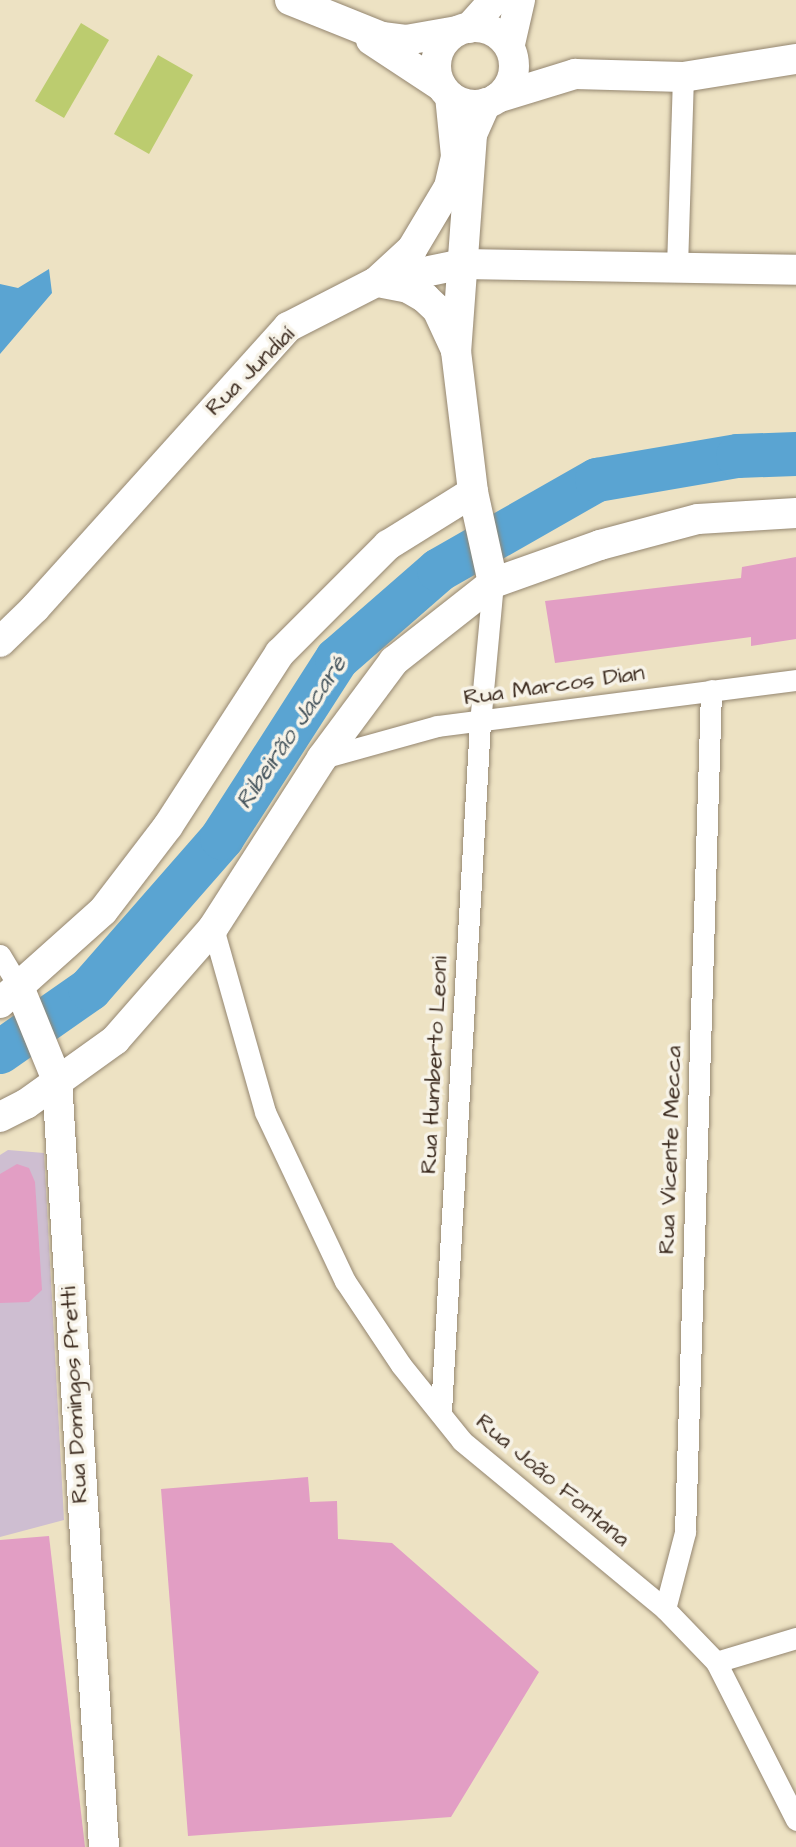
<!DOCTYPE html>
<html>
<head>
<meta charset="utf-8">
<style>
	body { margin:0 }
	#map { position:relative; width:796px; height:1847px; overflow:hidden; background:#ede2c3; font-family:"Architects Daughter",sans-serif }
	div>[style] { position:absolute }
	.industrial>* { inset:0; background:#cebed1 }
	.green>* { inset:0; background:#bccc6f }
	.water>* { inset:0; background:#5aa4d2 }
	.river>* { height:44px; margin:-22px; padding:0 22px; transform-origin:22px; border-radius:22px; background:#5aa4d2 }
	.building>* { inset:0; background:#e29ec4 }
	.roads { filter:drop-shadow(0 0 2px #948670) drop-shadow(0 0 2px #948670) }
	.street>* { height:21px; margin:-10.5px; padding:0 10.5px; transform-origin:10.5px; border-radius:10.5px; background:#fff }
	.secondary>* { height:30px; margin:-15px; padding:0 15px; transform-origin:15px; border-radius:15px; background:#fff }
	.secondary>.ring { margin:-15px; padding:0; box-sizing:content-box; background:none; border:30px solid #fff; border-radius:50% }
	span { translate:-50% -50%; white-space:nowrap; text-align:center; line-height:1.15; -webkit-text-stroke:7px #f7f3e8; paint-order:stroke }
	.street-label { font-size:23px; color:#3b2a1e }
	.water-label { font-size:24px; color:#46555d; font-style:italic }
</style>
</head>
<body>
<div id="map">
	<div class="industrial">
		<div style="clip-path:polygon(8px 1150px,44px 1153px,64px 1520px,0 1537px,0 1155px)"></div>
	</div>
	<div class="green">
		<div style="clip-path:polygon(81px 23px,109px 40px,64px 118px,35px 101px)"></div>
		<div style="clip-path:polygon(158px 55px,193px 75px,149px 154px,114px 134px)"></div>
	</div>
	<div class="water">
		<div style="clip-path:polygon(49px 269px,52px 293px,0 354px,0 284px,18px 288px)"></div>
	</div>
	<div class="river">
		<div style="left:0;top:1052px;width:110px;rotate:-35deg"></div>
		<div style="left:90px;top:989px;width:201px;rotate:-48.8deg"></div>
		<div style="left:222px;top:838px;width:213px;rotate:-57.3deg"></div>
		<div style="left:337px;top:659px;width:135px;rotate:-41.1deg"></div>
		<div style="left:439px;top:570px;width:182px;rotate:-29.7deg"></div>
		<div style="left:597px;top:480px;width:143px;rotate:-9.7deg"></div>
		<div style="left:738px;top:456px;width:58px;rotate:-2deg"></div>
	</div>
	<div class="building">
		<div style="clip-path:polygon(796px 557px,796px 639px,751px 646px,751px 637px,555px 663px,545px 601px,741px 578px,742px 567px)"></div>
		<div style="clip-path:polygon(17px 1164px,29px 1168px,35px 1182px,42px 1290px,29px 1302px,0 1303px,0 1174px)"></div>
		<div style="clip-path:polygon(308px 1477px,310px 1502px,337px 1501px,338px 1539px,392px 1543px,539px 1672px,451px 1817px,188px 1836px,161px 1489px)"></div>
		<div style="clip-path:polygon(49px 1536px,85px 1847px,0 1847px,0 1540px)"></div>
	</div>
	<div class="roads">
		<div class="street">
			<div style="left:677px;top:267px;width:190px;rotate:-88.2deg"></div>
			<div style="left:322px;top:758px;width:119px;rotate:-15.5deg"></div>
			<div style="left:437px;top:726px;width:362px;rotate:-7.3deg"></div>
			<div style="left:213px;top:928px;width:191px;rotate:74.2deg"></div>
			<div style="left:265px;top:1112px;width:187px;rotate:64.7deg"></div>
			<div style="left:345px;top:1281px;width:101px;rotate:56.3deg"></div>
			<div style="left:401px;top:1365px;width:97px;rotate:51.2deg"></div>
			<div style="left:462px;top:1441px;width:264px;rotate:39.6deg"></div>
			<div style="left:665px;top:1609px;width:74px;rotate:46.1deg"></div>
			<div style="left:716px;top:1662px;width:177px;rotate:63.1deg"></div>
			<div style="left:0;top:955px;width:37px;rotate:59deg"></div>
			<div style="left:441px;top:1411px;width:689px;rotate:-86.76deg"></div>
			<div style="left:480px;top:723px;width:141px;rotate:-84.7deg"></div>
			<div style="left:665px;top:1609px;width:80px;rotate:-75.4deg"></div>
			<div style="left:685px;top:1532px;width:842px;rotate:-88.23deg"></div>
			<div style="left:716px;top:1662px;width:84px;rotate:-16.7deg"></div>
		</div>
		<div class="secondary">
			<div style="left:290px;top:0;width:99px;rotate:21.9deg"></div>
			<div style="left:382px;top:37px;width:24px;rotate:7deg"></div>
			<div style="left:406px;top:40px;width:52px;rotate:-10deg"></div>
			<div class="ring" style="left:436px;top:27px;width:48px;height:48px"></div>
			<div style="left:469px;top:28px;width:38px;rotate:-48deg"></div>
			<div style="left:371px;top:40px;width:84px;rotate:33.3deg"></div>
			<div style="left:510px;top:44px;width:45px;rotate:-77.2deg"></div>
			<div style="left:497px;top:98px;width:82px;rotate:-17.1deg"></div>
			<div style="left:575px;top:74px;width:108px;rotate:1.6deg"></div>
			<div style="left:683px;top:77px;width:114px;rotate:-9.1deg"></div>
			<div style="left:486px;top:103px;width:35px;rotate:114deg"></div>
			<div style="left:472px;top:135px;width:217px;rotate:94.2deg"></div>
			<div style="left:456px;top:351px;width:142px;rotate:83.1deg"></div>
			<div style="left:473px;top:492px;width:93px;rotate:77.6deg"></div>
			<div style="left:376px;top:282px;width:49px;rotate:-42.5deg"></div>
			<div style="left:412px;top:249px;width:72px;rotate:-59.2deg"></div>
			<div style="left:449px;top:187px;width:32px;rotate:-77deg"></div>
			<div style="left:456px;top:156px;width:60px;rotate:-95.7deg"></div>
			<div style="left:383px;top:283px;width:25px;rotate:11deg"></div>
			<div style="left:408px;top:288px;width:20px;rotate:30deg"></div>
			<div style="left:425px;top:298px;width:16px;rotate:43deg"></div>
			<div style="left:437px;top:309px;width:43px;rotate:65.2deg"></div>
			<div style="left:0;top:642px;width:49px;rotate:-44.2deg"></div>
			<div style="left:35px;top:608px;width:378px;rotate:-48deg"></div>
			<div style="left:288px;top:327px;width:99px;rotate:-27.1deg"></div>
			<div style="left:376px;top:282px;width:89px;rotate:-11.7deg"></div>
			<div style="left:463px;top:264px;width:333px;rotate:1deg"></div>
			<div style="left:19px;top:987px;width:100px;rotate:67.8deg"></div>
			<div style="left:57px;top:1080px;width:768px;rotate:86.49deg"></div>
			<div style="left:0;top:1003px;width:138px;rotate:-41.8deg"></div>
			<div style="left:103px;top:911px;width:107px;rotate:-52.6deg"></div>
			<div style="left:168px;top:826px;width:206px;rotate:-57.1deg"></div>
			<div style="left:280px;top:653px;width:153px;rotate:-45deg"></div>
			<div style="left:388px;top:545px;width:100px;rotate:-31.9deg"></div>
			<div style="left:0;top:1117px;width:29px;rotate:-27deg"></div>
			<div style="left:26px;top:1104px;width:110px;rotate:-35.7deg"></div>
			<div style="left:115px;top:1040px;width:149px;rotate:-48.8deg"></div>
			<div style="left:213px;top:928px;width:202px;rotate:-57.3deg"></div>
			<div style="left:322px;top:758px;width:121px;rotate:-53.4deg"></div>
			<div style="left:394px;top:661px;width:126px;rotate:-38.2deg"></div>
			<div style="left:493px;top:583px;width:114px;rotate:-19.6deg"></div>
			<div style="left:600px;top:545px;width:101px;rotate:-14.9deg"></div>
			<div style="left:698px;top:519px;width:98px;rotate:-3.5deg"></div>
		</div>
	</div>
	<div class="street-label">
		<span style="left:250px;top:371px;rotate:-45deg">Rua Jundiaí</span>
		<span style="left:554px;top:685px;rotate:-8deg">Rua Marcos Dian</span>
		<span style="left:434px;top:1065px;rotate:-87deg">Rua Humberto Leoni</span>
		<span style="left:670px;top:1150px;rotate:-88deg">Rua Vicente Mecca</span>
		<span style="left:74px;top:1395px;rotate:-93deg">Rua Domingos Pretti</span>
		<span style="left:553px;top:1480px;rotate:40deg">Rua João Fontana</span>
	</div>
	<div class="water-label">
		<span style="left:292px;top:733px;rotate:-56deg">Ribeirão Jacaré</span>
	</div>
</div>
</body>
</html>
